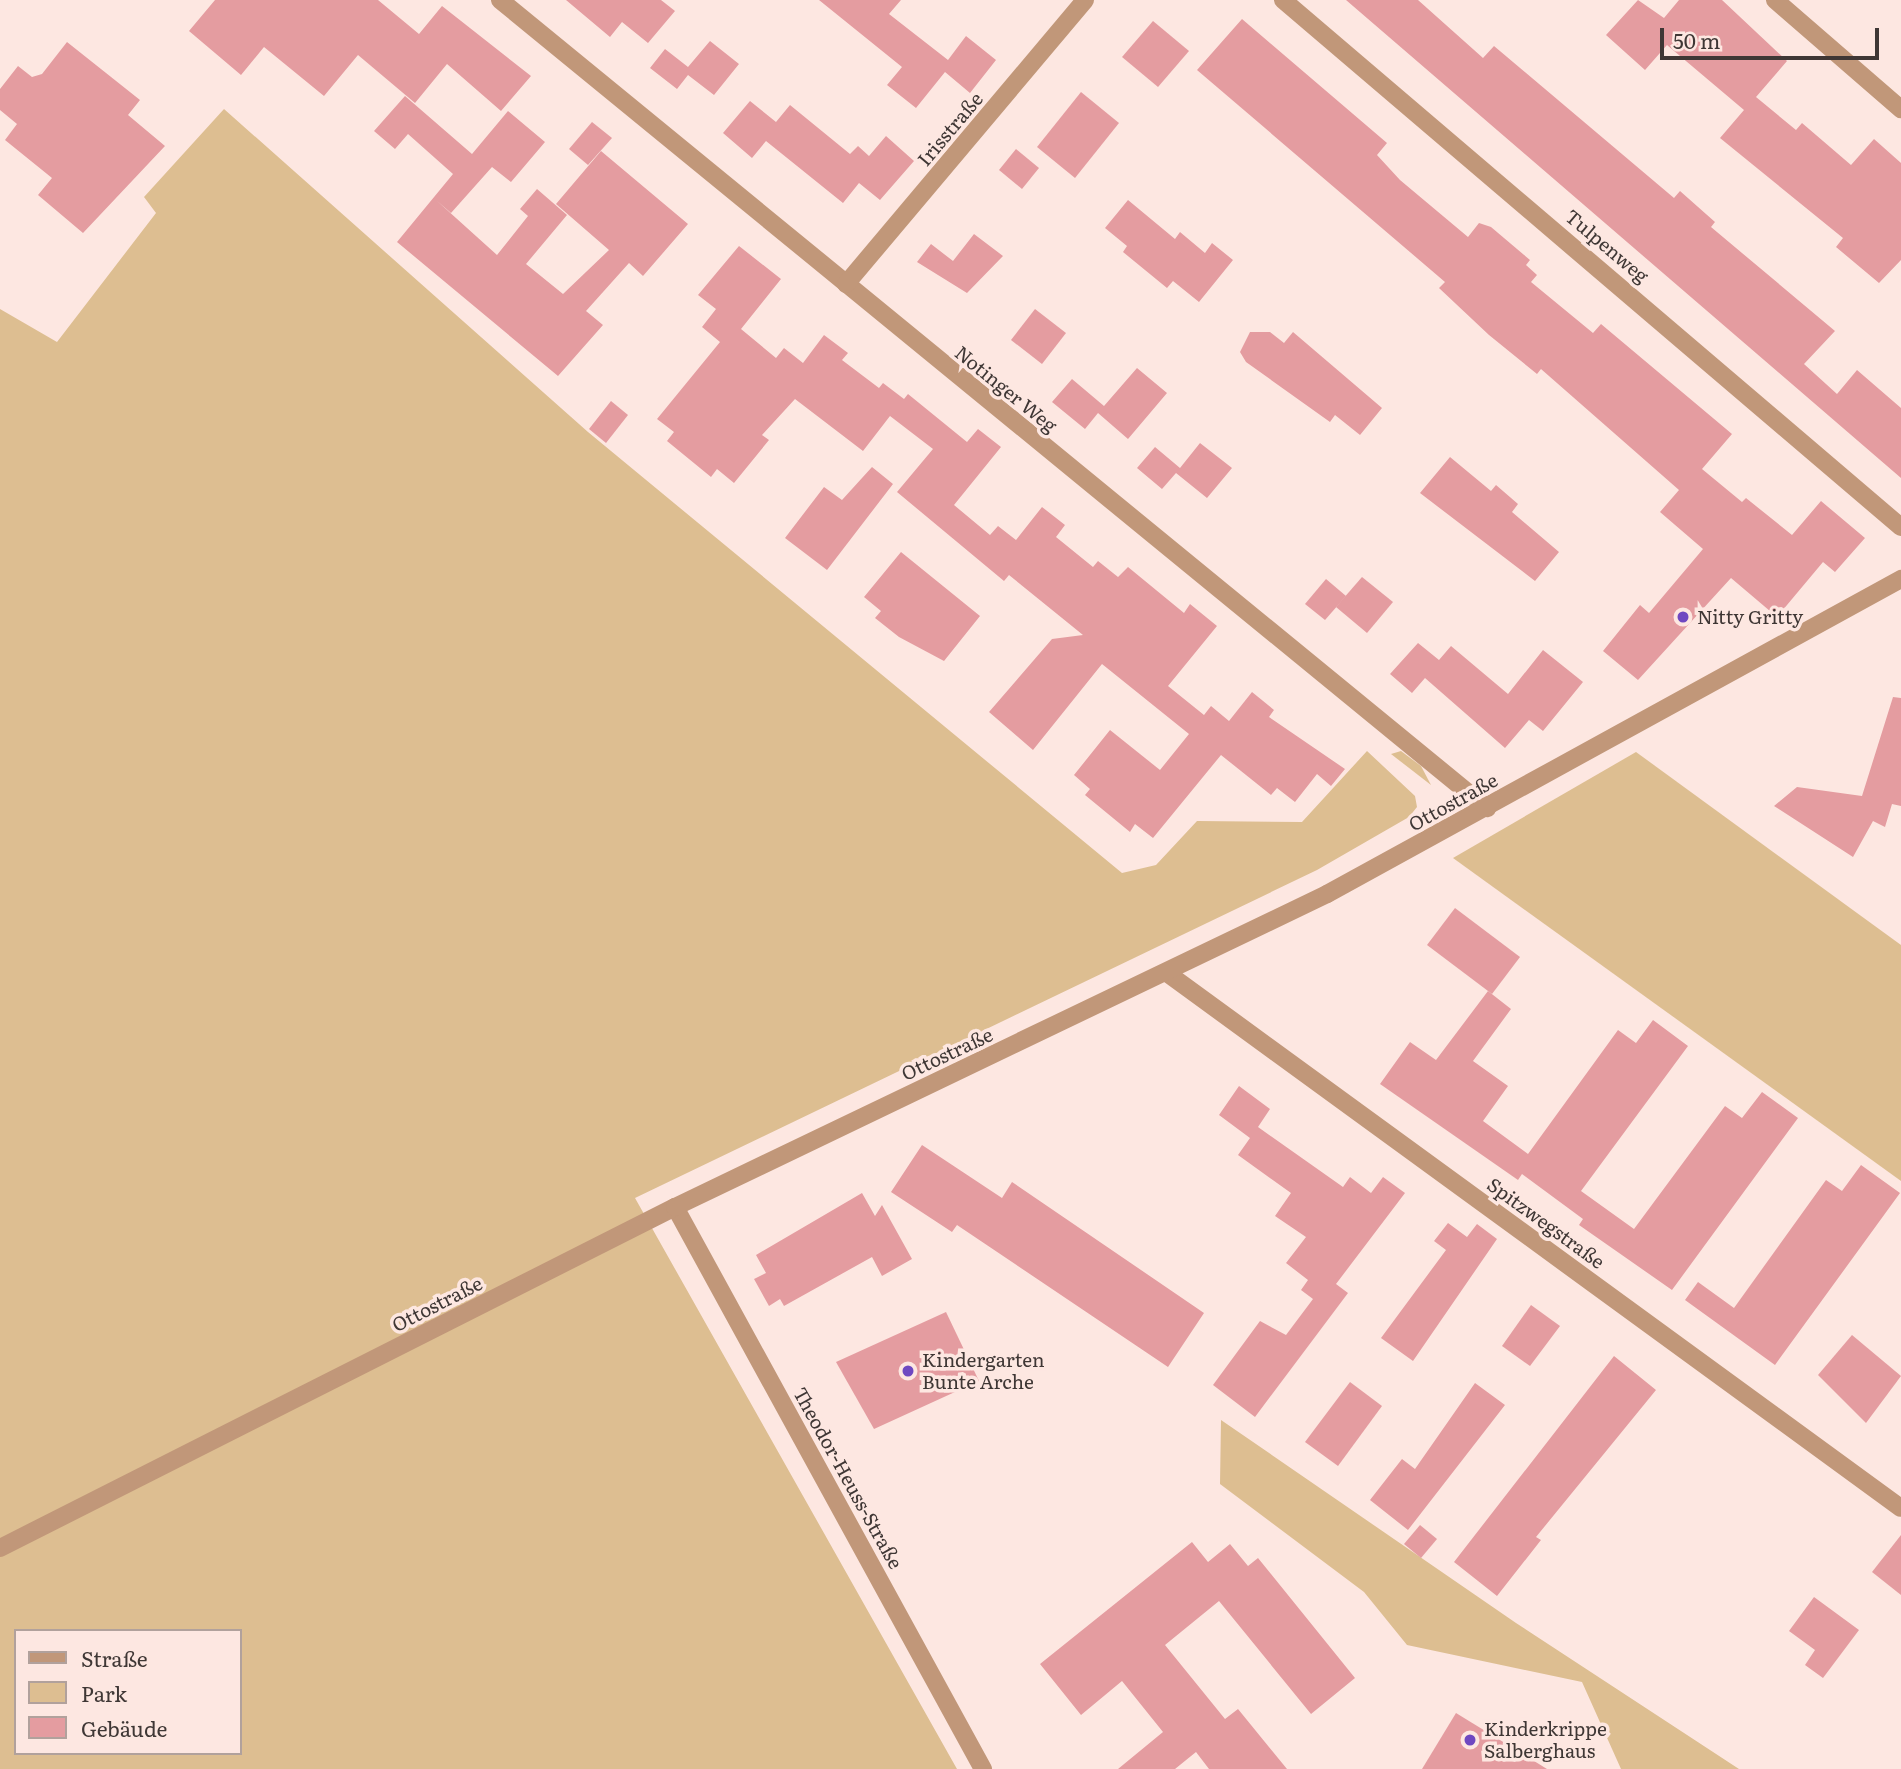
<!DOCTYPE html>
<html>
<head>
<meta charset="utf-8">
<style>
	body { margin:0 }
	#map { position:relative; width:1901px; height:1769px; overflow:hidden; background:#fde7e1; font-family:Literata,serif }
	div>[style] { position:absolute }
	.green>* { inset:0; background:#ddbe91 }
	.building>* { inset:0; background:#e49ca0 }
	.minor>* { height:18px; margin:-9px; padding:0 9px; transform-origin:9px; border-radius:9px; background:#c19779 }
	.dots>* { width:19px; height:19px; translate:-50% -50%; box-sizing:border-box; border:4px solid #fde7e1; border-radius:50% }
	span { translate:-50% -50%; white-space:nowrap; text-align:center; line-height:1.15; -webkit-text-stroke:7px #fde7e1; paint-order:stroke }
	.street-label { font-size:19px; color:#3f3735 }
	.poi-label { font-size:19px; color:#3f3735 }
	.left { translate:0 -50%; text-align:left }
	.legend { position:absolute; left:14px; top:1629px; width:228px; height:126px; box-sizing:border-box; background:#fde7e1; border:2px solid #b1a19c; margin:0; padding:9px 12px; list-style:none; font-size:21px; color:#3f3735 }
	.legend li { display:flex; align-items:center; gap:14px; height:35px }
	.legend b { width:35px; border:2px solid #b1a19c }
	.scale { position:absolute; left:1660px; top:28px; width:219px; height:32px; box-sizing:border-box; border:4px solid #3f3735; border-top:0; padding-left:9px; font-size:21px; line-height:24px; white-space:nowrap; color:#3f3735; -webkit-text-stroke:5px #fde7e1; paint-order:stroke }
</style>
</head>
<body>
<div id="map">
	<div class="green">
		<div style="clip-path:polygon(evenodd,224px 109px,588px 432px,1122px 873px,1156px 865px,1197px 821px,1302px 822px,1367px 751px,1415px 796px,1417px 807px,1409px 817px,1317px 870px,635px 1198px,957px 1769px,0 1769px,0 309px,57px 342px,156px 213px,144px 197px,224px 109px,16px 1631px,240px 1631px,240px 1753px,16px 1753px,16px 1631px)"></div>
		<div style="clip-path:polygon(1401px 751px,1421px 766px,1431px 785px,1391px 754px)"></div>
		<div style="clip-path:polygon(1636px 752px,1901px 945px,1901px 1181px,1453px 858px)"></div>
		<div style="clip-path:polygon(1221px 1420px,1516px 1623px,1739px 1769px,1621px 1769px,1582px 1682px,1407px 1645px,1364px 1592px,1220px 1484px)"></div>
	</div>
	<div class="building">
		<div style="clip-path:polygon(215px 0,378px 0,419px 34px,442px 6px,531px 76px,501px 111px,447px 64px,415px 103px,358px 55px,324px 96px,264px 47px,241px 75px,189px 31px)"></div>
		<div style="clip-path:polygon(566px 0,661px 0,675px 11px,648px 43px,622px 22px,610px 37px)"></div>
		<div style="clip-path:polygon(819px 0,901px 0,889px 14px,948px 60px,966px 36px,996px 60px,970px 93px,945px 72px,916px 108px,887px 85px,902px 67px)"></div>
		<div style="clip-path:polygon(1346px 0,1418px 0,1483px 58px,1494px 46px,1674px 198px,1680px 191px,1715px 222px,1711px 227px,1835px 331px,1804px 364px,1837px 394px,1857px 370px,1901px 408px,1901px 478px)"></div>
		<div style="clip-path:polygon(1638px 0,1664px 18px,1679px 0,1722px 0,1787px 61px,1756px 97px,1796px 130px,1802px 123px,1851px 165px,1874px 139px,1901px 163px,1901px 260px,1879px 283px,1836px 247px,1843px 238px,1720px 138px,1744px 110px,1667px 45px,1645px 70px,1606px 35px)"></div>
		<div style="clip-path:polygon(1242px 19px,1387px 143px,1377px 155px,1400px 180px,1468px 237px,1479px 223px,1491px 227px,1530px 260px,1526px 265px,1537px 275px,1531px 282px,1593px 333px,1601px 324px,1732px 434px,1702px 469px,1742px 502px,1746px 498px,1792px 535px,1821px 501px,1865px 538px,1835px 572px,1823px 562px,1777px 617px,1731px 578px,1638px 680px,1603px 651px,1640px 605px,1649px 613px,1703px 549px,1660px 512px,1679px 490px,1541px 369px,1537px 374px,1489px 335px,1439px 288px,1445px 282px,1197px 70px)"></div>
		<div style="clip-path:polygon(1153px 21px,1189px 51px,1158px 87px,1122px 57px)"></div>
		<div style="clip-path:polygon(710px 41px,739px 64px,714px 95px,688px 75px,677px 89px,650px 68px,665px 49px,688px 67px)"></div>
		<div style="clip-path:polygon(67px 42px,140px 100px,128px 115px,165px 146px,83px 233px,38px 195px,52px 178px,5px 140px,17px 124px,0 110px,0 89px,18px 66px,32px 77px,42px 74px)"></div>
		<div style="clip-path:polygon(1081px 92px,1119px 123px,1075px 178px,1037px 147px)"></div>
		<div style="clip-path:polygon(405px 96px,472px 154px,508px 111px,545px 142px,511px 182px,492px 167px,451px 213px,436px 200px,497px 255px,528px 216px,520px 209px,537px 189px,567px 215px,526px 264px,563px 294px,609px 250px,556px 204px,601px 151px,688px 224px,643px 276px,629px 263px,586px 311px,603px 325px,558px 376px,397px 242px,453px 174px,408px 134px,395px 149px,374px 131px)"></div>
		<div style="clip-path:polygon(750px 101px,776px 122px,790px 105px,850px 154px,858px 146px,869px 156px,886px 136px,914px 161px,880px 200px,859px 183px,843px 203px,766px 141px,752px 158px,723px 133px)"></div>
		<div style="clip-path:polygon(592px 122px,612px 138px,588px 165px,569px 149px)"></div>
		<div style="clip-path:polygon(1016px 149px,1039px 168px,1022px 189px,999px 170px)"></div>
		<div style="clip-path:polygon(1128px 200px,1175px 239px,1180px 232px,1205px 253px,1212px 243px,1233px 260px,1199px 302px,1173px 281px,1167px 288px,1123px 252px,1127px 246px,1105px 228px)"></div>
		<div style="clip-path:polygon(974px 234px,1003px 256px,967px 293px,917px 262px,931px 244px,953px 261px)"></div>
		<div style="clip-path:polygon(739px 246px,781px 279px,741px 329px,776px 358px,784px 348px,803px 363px,824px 335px,848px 353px,842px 360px,879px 388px,883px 383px,904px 399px,908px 394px,967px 442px,978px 429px,1001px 447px,954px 505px,990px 535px,998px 526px,1016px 540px,1042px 507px,1065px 525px,1056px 537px,1093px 567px,1098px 561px,1118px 577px,1128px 567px,1184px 613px,1190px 604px,1217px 626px,1168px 686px,1204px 715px,1211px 706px,1229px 721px,1252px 692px,1274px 710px,1269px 717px,1345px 769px,1331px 786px,1317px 774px,1295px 802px,1277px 788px,1271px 795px,1221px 755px,1153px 838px,1135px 824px,1130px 832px,1085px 795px,1090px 789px,1074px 775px,1110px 730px,1160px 770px,1189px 734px,1102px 664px,1033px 750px,989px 712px,1052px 639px,1083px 635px,1009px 575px,1004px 581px,897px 492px,933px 449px,890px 416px,863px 451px,795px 399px,762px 435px,769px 440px,734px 483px,717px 469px,711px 477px,667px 441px,674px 432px,657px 419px,720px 342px,702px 327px,716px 309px,698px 295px)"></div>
		<div style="clip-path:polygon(1035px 309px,1066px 333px,1042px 364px,1011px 340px)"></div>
		<div style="clip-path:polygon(1250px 332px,1270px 332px,1284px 343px,1293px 332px,1382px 408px,1360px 435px,1335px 415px,1330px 422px,1246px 362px,1240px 352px)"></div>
		<div style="clip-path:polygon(1137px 368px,1167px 393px,1128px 439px,1098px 413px,1085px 429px,1052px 402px,1072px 379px,1104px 406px)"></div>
		<div style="clip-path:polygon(611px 401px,628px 415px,606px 443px,589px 429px)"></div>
		<div style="clip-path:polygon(1200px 443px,1232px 468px,1207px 498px,1176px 473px,1162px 489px,1137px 468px,1155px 447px,1180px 468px)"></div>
		<div style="clip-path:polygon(1450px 457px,1491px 491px,1496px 485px,1518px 504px,1512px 512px,1559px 552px,1535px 581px,1420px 493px)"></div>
		<div style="clip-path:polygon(872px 467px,893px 484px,827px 570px,785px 538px,824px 487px,842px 500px)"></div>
		<div style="clip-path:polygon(901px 552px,980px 616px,944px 661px,899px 637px,875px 618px,881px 611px,864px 597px)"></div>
		<div style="clip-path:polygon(1362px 577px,1393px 602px,1367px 633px,1336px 607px)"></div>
		<div style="clip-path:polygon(1326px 579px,1346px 596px,1325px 620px,1305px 604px)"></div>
		<div style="clip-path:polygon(1418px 643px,1439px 660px,1451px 646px,1508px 694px,1543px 650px,1583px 682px,1543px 731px,1529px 720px,1505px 748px,1425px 678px,1412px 693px,1390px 674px)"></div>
		<div style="clip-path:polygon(1893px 697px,1901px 698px,1901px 806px,1892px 804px,1885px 827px,1873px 821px,1853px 857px,1774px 806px,1797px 787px,1862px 796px)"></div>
		<div style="clip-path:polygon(1455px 908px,1520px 957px,1492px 994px,1427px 945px)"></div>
		<div style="clip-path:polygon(1488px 991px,1511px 1009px,1473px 1061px,1508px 1086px,1483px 1121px,1528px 1154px,1618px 1030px,1636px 1043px,1653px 1020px,1688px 1046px,1581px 1191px,1634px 1229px,1725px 1106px,1742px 1118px,1762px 1092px,1798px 1118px,1672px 1290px,1579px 1225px,1583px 1219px,1522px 1174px,1518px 1180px,1380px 1084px,1410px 1042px,1436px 1060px)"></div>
		<div style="clip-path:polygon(1239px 1086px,1270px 1109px,1258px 1127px,1343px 1187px,1350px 1177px,1371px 1193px,1383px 1177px,1405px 1193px,1336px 1284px,1348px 1293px,1255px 1417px,1213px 1385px,1260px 1321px,1286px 1335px,1313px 1299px,1301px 1290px,1308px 1280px,1286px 1263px,1306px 1237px,1275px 1216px,1291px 1193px,1238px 1155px,1250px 1138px,1219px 1115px)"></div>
		<div style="clip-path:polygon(922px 1145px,1002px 1198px,1012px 1182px,1204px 1313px,1168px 1367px,957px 1225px,952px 1232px,891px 1192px)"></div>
		<div style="clip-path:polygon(1861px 1165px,1900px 1193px,1775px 1365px,1685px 1300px,1698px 1282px,1734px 1308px,1826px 1180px,1842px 1191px)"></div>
		<div style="clip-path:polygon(862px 1193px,875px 1216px,882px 1205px,912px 1259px,882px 1276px,872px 1257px,784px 1306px,780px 1299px,769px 1306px,754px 1279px,766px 1273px,756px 1255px)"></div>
		<div style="clip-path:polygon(1448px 1223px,1467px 1237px,1477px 1224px,1497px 1239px,1413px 1361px,1381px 1338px,1446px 1250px,1434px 1241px)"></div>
		<div style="clip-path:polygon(1531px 1305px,1560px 1326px,1530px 1366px,1502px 1346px)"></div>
		<div style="clip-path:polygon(946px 1312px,979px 1381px,874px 1429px,836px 1362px)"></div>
		<div style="clip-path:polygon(1852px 1335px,1901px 1376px,1866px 1423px,1818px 1375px)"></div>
		<div style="clip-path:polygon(1614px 1356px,1656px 1390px,1536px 1537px,1541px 1540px,1497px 1596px,1454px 1562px)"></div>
		<div style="clip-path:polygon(1350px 1382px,1382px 1406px,1338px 1466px,1305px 1442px)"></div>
		<div style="clip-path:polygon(1475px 1383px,1505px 1405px,1408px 1530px,1370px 1500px,1402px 1459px,1415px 1469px)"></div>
		<div style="clip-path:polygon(1420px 1525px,1437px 1539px,1421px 1558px,1404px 1544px)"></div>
		<div style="clip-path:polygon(1901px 1535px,1901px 1595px,1872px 1572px)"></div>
		<div style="clip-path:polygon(1192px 1542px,1208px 1562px,1230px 1544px,1248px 1566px,1258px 1558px,1355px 1678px,1311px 1714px,1219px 1601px,1165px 1645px,1225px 1719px,1238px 1709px,1287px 1769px,1209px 1769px,1196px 1752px,1175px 1769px,1118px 1769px,1163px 1732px,1122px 1681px,1081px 1715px,1040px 1664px)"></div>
		<div style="clip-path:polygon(1814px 1597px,1859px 1630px,1823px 1678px,1805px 1665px,1815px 1650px,1789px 1631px)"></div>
		<div style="clip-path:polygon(1456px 1713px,1547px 1769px,1422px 1769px)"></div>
	</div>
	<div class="minor">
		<div style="left:500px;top:0;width:1276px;rotate:39.31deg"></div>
		<div style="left:1283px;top:0;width:812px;rotate:40.46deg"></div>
		<div style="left:1775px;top:0;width:167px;rotate:40.9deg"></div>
		<div style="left:846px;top:284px;width:371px;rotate:-49.9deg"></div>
		<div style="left:1167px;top:973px;width:908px;rotate:36.09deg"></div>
		<div style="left:675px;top:1207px;width:641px;rotate:61.28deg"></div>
		<div style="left:0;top:1548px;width:756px;rotate:-26.8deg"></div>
		<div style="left:675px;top:1207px;width:723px;rotate:-25.64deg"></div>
		<div style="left:1327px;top:894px;width:655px;rotate:-28.76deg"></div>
	</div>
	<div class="dots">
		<div style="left:1683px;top:617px;background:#6f48c1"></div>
		<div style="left:908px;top:1371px;background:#6f48c1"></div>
		<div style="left:1470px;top:1740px;background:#6f48c1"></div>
	</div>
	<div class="street-label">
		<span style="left:950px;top:129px;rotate:-50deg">Irisstraße</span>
		<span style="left:1607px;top:246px;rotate:40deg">Tulpenweg</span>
		<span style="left:1006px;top:389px;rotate:39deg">Notinger Weg</span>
		<span style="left:1453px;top:802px;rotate:-29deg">Ottostraße</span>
		<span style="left:947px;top:1054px;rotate:-25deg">Ottostraße</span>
		<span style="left:1546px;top:1223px;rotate:36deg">Spitzwegstraße</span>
		<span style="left:437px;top:1304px;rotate:-27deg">Ottostraße</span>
		<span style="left:848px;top:1478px;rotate:61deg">Theodor-Heuss-Straße</span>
	</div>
	<div class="poi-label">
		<span class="left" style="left:1697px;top:617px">Nitty Gritty</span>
		<span class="left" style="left:922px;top:1371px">Kindergarten<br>Bunte Arche</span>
		<span class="left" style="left:1484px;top:1740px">Kinderkrippe<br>Salberghaus</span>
	</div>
	<ul class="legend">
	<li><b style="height:9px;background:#c19779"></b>Straße</li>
	<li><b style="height:19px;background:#ddbe91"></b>Park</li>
	<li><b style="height:19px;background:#e49ca0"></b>Gebäude</li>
	</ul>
	<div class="scale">50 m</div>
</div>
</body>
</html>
